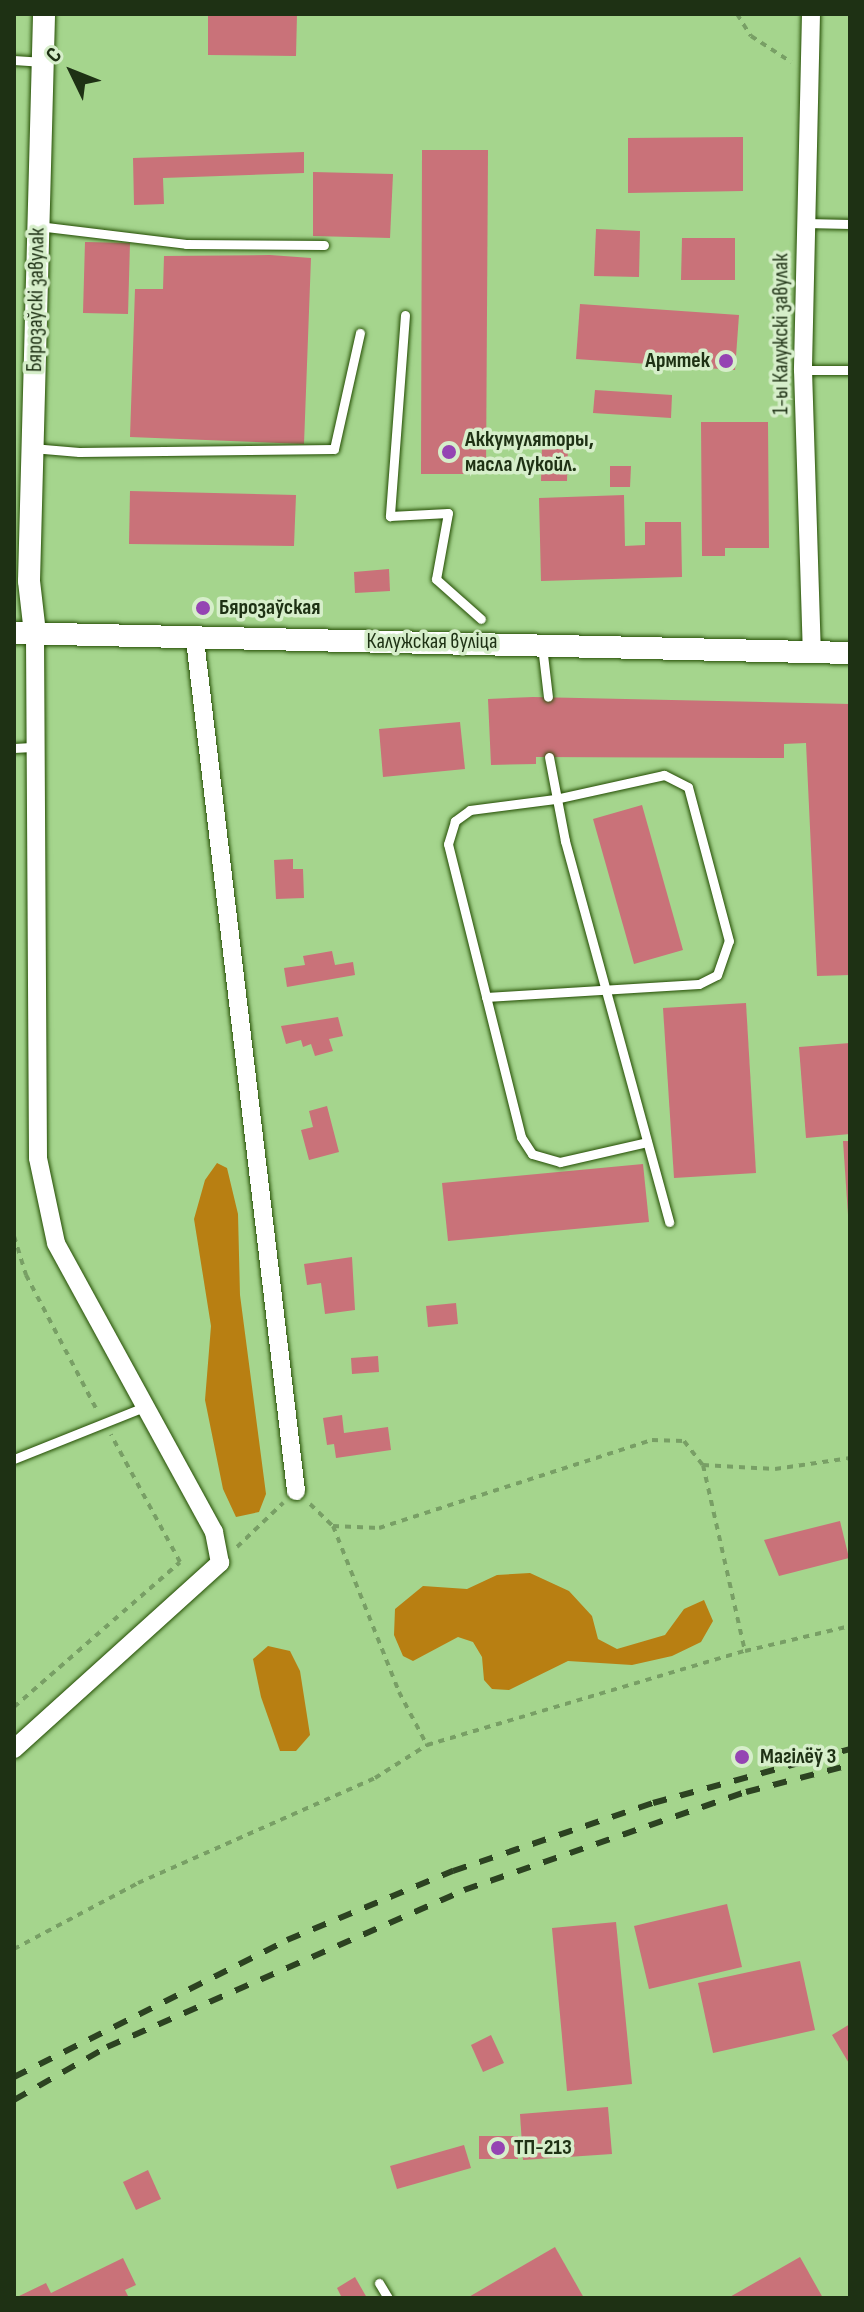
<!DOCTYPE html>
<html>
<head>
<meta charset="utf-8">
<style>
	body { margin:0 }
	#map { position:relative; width:864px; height:2312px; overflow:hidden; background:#a5d58d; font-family:"Sofia Sans Condensed",sans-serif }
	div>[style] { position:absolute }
	.forest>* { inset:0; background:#b87f12 }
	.building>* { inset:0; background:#c97279 }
	.path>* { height:4px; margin-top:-2px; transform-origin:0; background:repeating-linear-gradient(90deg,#789f65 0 6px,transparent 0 12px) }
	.roads { filter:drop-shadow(0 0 2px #234d02) drop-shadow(0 0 2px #234d02) }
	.service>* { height:9px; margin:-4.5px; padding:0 4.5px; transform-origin:4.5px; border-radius:4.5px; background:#fff }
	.minor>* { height:18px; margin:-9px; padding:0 9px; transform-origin:9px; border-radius:9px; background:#fff }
	.tertiary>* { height:22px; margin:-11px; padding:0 11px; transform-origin:11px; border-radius:11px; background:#fff }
	.rail>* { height:6px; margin-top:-3px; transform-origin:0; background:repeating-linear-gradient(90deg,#2c4221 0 14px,transparent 0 28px) }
	.dots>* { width:22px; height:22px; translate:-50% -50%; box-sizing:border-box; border:4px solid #d6eeca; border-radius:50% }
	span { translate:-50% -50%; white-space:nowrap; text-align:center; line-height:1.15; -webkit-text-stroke:7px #d6eeca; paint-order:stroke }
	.street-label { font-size:22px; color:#1e3114 }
	.poi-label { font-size:22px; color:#1e3114; font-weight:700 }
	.right { translate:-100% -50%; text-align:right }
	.left { translate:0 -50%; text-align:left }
	.frame { position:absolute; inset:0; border:16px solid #1e3114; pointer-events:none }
	.north { position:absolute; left:32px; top:32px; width:80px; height:80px; -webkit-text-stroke:6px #d6eeca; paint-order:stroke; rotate:313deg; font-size:22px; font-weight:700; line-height:32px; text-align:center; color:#1e3114 }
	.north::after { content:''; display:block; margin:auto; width:28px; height:36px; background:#1e3114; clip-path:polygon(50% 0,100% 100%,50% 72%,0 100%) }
</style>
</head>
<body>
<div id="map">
	<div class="forest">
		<div style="clip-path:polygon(217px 1163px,227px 1168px,238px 1214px,240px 1295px,266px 1494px,259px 1512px,236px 1517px,223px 1489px,205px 1400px,211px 1326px,194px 1219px,205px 1180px)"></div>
		<div style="clip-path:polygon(530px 1573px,569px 1591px,592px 1616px,598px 1639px,617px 1649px,665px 1635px,684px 1609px,704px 1600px,713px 1621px,701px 1642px,672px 1656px,632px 1665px,568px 1661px,509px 1690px,492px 1689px,484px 1680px,482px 1657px,473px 1642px,458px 1637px,413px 1661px,403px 1656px,394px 1635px,395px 1609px,423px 1586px,467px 1589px,497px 1575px)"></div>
		<div style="clip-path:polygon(268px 1646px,290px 1651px,300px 1671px,310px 1735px,296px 1751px,280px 1751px,261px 1697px,253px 1659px)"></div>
	</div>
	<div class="building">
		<div style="clip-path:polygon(208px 14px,297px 14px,296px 56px,208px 55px)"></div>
		<div style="clip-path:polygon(743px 137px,743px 191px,628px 193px,628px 138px)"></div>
		<div style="clip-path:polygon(422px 150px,488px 150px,486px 474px,421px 474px)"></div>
		<div style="clip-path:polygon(304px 152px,304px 173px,163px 178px,164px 204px,134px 205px,133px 158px)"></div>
		<div style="clip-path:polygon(313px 172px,393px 174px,390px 238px,313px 236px)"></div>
		<div style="clip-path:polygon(596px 229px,640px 231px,639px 277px,594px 276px)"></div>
		<div style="clip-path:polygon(682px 238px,735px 238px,735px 280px,681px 280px)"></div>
		<div style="clip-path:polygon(85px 242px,130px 243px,128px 314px,83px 313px)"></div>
		<div style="clip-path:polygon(270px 255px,311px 258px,304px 444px,130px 437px,135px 289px,163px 289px,164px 256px)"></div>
		<div style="clip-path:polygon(580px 304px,739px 315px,735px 370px,576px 359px)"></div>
		<div style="clip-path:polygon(595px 390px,672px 395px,671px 418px,593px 413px)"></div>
		<div style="clip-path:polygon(701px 422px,768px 422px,769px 548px,725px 548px,725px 556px,702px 556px)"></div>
		<div style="clip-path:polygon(542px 445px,568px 446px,567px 481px,541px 481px)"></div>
		<div style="clip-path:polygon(610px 466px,631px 466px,630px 487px,610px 487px)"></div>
		<div style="clip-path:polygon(130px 491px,296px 495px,294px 546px,129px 544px)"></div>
		<div style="clip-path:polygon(624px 495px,625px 546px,645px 545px,645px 522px,681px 522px,682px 577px,541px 581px,539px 498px)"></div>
		<div style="clip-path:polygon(389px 569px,390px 591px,355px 593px,354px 572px)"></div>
		<div style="clip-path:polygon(533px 697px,850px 704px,850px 975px,817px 976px,806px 743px,784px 744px,784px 758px,536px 757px,536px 764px,491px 765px,488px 699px)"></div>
		<div style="clip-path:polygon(460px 722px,465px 769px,383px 777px,379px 729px)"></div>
		<div style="clip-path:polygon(642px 805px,683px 950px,634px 964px,593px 819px)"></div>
		<div style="clip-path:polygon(293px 859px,293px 869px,303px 869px,304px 898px,276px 899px,274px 860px)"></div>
		<div style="clip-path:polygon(332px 951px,335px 965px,353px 962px,355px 975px,287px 987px,284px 968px,305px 965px,303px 956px)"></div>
		<div style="clip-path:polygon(746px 1003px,756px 1173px,674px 1178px,663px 1008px)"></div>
		<div style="clip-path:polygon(338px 1017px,343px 1036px,329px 1039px,333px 1051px,315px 1056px,311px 1044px,303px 1047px,301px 1040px,286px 1044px,281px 1026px)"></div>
		<div style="clip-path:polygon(850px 1043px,850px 1134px,806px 1138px,799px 1047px)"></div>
		<div style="clip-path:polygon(327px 1106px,339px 1152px,309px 1160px,301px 1130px,313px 1127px,309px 1111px)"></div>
		<div style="clip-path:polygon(843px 1141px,850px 1141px,850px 1215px,848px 1215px)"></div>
		<div style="clip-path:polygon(643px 1164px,649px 1222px,448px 1241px,442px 1183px)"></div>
		<div style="clip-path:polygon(352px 1257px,355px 1310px,325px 1314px,321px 1283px,307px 1285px,304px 1264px)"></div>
		<div style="clip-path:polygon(456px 1303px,458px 1324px,428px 1327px,426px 1306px)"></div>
		<div style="clip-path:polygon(378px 1356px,379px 1372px,352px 1374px,351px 1358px)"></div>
		<div style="clip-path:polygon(342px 1415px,344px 1433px,388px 1427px,391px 1450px,336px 1458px,334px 1444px,327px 1445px,323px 1418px)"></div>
		<div style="clip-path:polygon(840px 1521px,849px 1558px,779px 1576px,764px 1540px)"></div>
		<div style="clip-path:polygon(727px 1904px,742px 1967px,649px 1989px,634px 1926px)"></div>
		<div style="clip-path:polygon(616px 1922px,632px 2084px,567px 2091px,552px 1928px)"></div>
		<div style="clip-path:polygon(800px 1961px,815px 2030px,713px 2053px,698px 1983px)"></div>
		<div style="clip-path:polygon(850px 2024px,850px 2065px,832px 2035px)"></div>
		<div style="clip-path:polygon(491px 2035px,504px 2063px,483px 2072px,471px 2045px)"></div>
		<div style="clip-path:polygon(608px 2107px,612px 2154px,523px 2160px,520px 2114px)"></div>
		<div style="clip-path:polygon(479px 2136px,518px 2136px,518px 2159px,479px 2159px)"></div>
		<div style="clip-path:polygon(464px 2145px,471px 2168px,397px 2189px,390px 2166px)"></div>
		<div style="clip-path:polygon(148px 2170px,161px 2199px,136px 2210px,123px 2182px)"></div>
		<div style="clip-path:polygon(555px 2247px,584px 2298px,467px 2298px)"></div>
		<div style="clip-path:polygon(800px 2257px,823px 2298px,728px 2298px)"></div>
		<div style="clip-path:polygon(123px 2258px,136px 2285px,125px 2290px,129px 2298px,15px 2298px,46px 2283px,51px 2293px)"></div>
		<div style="clip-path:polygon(355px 2277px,367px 2298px,342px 2298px,337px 2288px)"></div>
	</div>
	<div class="path">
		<div style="left:737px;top:14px;width:26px;rotate:58deg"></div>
		<div style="left:751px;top:36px;width:48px;rotate:33deg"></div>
		<div style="left:14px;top:1236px;width:41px;rotate:72.9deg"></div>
		<div style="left:26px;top:1275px;width:153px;rotate:62.3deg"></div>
		<div style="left:703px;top:1465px;width:72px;rotate:3.2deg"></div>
		<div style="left:775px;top:1469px;width:76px;rotate:-8.3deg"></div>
		<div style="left:310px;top:1504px;width:32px;rotate:44deg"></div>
		<div style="left:333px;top:1526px;width:179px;rotate:68.3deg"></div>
		<div style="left:399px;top:1692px;width:60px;rotate:62.2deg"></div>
		<div style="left:427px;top:1745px;width:332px;rotate:-16.5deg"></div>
		<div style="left:745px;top:1651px;width:108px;rotate:-13.4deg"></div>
		<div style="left:333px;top:1526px;width:46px;rotate:2.5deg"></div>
		<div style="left:379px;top:1528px;width:287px;rotate:-17.9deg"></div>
		<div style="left:652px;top:1440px;width:32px;rotate:2deg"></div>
		<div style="left:684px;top:1441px;width:31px;rotate:52deg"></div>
		<div style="left:703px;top:1465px;width:191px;rotate:77.3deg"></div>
		<div style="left:237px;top:1547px;width:64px;rotate:-43.7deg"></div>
		<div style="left:14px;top:1707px;width:220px;rotate:-41.1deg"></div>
		<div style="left:180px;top:1562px;width:145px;rotate:-118.5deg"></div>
		<div style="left:14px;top:1949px;width:140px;rotate:-28deg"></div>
		<div style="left:138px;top:1883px;width:259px;rotate:-23.9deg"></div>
		<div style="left:375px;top:1778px;width:62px;rotate:-32.4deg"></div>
	</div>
	<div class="roads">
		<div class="service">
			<div style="left:14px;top:60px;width:29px;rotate:4deg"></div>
			<div style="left:805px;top:223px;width:45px;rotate:1.3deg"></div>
			<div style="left:38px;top:226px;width:149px;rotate:6.9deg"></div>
			<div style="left:186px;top:244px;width:138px;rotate:0.4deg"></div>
			<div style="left:405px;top:315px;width:202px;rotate:94.3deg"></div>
			<div style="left:390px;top:516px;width:58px;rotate:-3deg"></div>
			<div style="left:448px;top:513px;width:67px;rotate:100.3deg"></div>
			<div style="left:436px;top:579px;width:60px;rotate:41.6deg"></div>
			<div style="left:803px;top:370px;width:47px"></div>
			<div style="left:32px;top:448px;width:47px;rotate:4.9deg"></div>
			<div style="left:79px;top:452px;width:255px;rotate:-0.7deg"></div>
			<div style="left:334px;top:449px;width:119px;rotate:-77.4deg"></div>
			<div style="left:542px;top:646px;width:51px;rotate:83.3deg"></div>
			<div style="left:14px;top:748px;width:22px;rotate:-3deg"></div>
			<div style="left:549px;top:757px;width:86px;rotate:79.2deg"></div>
			<div style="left:565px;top:841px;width:395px;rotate:74.7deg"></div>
			<div style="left:486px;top:997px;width:213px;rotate:-3.5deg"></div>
			<div style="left:699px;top:984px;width:20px;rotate:-27deg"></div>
			<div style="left:717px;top:975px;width:36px;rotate:-71deg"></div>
			<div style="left:729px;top:941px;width:159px;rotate:-104.9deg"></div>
			<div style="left:688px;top:787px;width:27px;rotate:-153deg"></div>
			<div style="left:664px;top:775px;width:112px;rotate:167.6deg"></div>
			<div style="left:555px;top:799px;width:86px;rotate:172.6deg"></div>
			<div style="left:470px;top:810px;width:19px;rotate:144deg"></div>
			<div style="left:455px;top:821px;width:24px;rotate:107deg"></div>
			<div style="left:448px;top:844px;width:302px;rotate:76deg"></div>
			<div style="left:521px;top:1137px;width:20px;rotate:57deg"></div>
			<div style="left:532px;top:1154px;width:29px;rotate:16deg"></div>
			<div style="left:560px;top:1162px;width:89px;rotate:-12.9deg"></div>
			<div style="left:14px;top:1459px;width:140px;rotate:-21.8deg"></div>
			<div style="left:379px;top:2283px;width:17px;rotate:59deg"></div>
		</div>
		<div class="minor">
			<div style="left:811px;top:14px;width:356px;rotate:91.3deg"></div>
			<div style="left:803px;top:370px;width:283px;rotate:88.2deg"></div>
			<div style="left:195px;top:640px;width:857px;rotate:83.23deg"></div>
			<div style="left:14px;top:1749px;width:278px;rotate:-42.1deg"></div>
			<div style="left:220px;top:1563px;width:32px;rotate:-101deg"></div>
			<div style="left:214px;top:1532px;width:329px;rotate:-118.7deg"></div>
			<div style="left:56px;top:1243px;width:87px;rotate:-102deg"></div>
			<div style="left:38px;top:1158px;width:525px;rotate:-90.33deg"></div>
		</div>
		<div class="tertiary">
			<div style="left:14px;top:633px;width:836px;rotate:1.37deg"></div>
			<div style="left:35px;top:633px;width:52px;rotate:-96.6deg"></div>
			<div style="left:29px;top:581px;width:567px;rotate:-88.48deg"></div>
		</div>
	</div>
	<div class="rail">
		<div style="left:14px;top:2077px;width:305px;rotate:-26.6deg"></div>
		<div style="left:287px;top:1940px;width:180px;rotate:-22.6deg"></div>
		<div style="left:453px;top:1871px;width:211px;rotate:-18.8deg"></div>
		<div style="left:653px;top:1803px;width:204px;rotate:-15.3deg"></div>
		<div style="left:14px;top:2100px;width:107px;rotate:-29.7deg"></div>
		<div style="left:107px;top:2047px;width:390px;rotate:-23.7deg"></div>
		<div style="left:464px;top:1890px;width:299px;rotate:-19.2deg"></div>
		<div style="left:746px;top:1792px;width:107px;rotate:-14.6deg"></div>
	</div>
	<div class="dots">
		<div style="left:726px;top:361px;background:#9544b3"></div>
		<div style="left:449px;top:452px;background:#9544b3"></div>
		<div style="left:203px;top:608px;background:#9544b3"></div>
		<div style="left:742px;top:1757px;background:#9544b3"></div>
		<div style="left:498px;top:2148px;background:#9544b3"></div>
	</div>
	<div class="street-label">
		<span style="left:36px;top:300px;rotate:-89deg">Бярозаўскі завулак</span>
		<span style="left:781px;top:334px;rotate:-90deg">1-ы Калужскі завулак</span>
		<span style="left:432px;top:642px">Калужская вуліца</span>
	</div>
	<div class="poi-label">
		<span class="right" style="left:710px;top:361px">Армтек</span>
		<span class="left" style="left:465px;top:452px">Аккумуляторы,<br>масла Лукойл.</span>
		<span class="left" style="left:219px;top:608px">Бярозаўская</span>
		<span class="left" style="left:760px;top:1757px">Магілёў 3</span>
		<span class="left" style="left:514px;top:2148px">ТП-213</span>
	</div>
	<div class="frame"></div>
	<div class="north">С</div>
</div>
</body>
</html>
